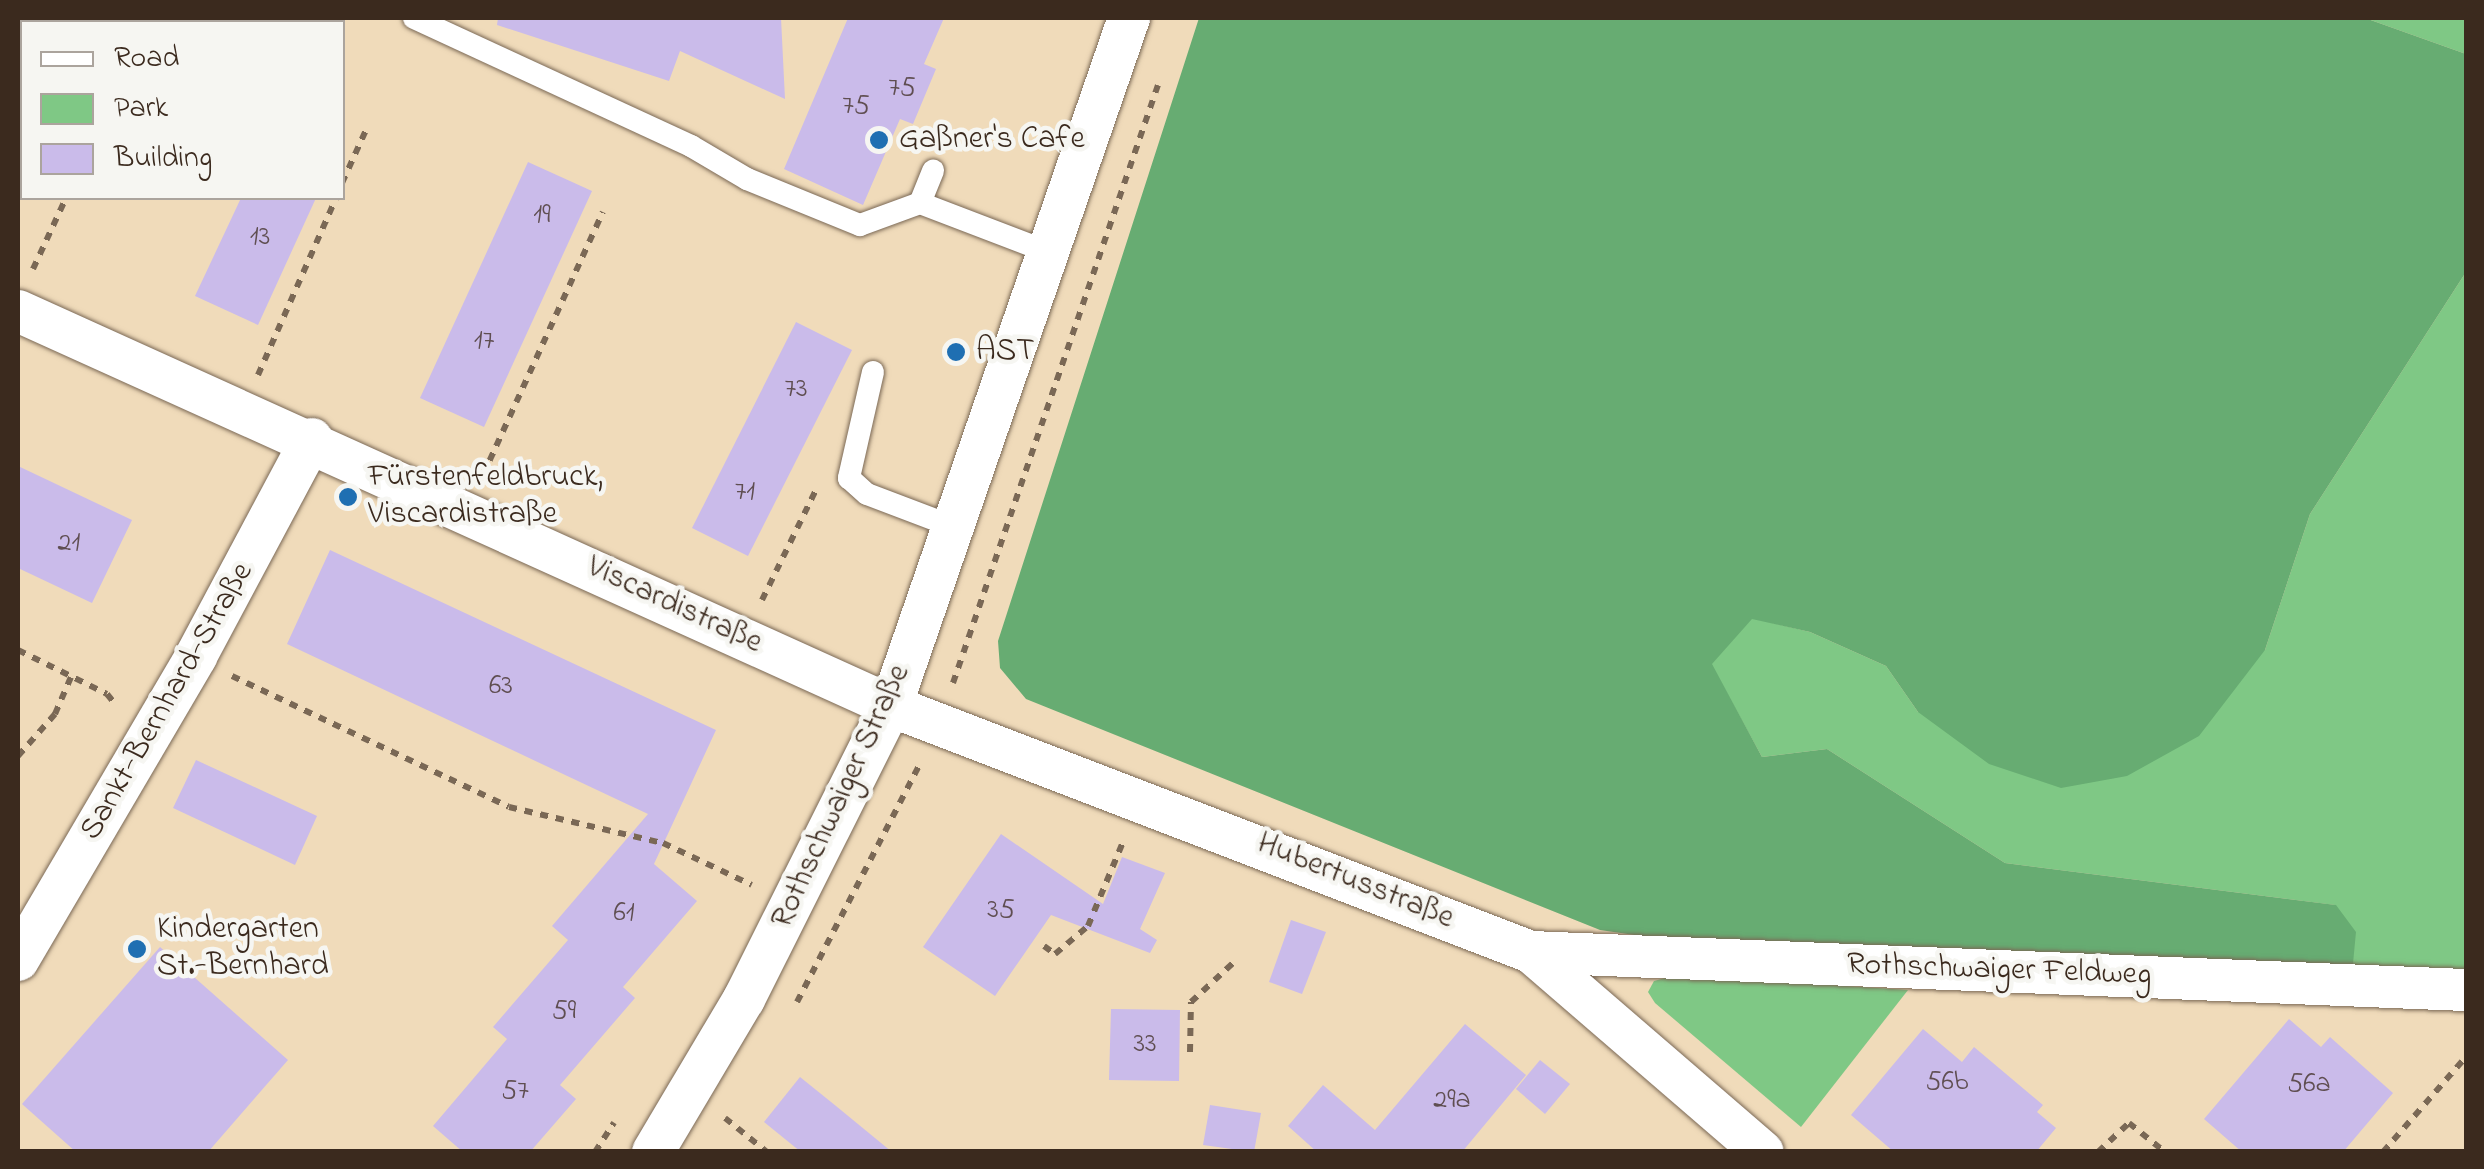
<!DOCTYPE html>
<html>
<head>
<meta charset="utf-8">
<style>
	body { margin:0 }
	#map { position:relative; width:2484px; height:1169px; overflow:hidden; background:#f0dbba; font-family:"Indie Flower",sans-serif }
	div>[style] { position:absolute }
	.green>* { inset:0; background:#7fc885 }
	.forest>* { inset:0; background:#67ac72 }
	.building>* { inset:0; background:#cabbea }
	.path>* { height:6px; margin-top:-3px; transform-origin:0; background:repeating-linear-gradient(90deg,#7a6855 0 8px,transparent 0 16px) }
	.roads { filter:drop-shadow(0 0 2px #7a6855) drop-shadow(0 0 2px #7a6855) }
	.service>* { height:22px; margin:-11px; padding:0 11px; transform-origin:11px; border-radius:11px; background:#fff }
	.minor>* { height:42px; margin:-21px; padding:0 21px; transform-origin:21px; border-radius:21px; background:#fff }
	.dots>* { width:28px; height:28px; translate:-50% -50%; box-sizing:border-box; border:5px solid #f6f6f2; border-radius:50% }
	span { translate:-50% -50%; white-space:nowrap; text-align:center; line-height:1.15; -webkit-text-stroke:9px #f6f6f2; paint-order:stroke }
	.number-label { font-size:28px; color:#5f4e51 }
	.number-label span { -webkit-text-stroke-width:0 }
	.poi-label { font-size:32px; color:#3b2a1e }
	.left { translate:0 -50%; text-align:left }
	.street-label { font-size:32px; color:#3b2a1e }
	.frame { position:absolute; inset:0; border:20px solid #3b2a1e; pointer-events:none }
	.legend { position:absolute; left:20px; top:20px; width:325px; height:180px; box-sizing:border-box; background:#f6f6f2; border:2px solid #aba49d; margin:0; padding:12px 18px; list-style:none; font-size:30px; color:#3b2a1e }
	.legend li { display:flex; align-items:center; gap:20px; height:50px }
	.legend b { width:50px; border:2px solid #aba49d }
</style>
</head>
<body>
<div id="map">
	<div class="green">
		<div style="clip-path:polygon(2365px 18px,2466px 18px,2466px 54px)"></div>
		<div style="clip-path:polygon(2466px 272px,2466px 977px,2352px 974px,2335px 905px,2005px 863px,1827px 749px,1762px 757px,1711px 664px,1752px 618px,1810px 632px,1886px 666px,1918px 712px,2265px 650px,2310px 514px)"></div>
		<div style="clip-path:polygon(1676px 975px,1908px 990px,1801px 1127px,1655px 1003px,1648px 992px,1654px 981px)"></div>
	</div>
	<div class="forest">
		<div style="clip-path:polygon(1199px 18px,2365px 18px,2466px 54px,2466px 272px,2310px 514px,2265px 650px,2199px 736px,2127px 776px,2061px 788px,1989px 764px,1918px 712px,1886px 666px,1810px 632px,1752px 619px,1712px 664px,1762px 757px,1827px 749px,2005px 863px,2336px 905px,2356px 932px,2352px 974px,1669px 940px,1600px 930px,1026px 699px,1000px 668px,998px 641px)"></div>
	</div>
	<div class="building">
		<div style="clip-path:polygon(498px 18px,781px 18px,785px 99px,680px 51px,669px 81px,497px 25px)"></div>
		<div style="clip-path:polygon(848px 18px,944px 18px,924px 64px,936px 69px,913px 124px,900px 119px,863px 205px,784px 169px)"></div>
		<div style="clip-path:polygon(528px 162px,592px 191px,484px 427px,420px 398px)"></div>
		<div style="clip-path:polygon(241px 198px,316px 198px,258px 325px,195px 296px)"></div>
		<div style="clip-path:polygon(796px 322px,852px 350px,748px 556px,692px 528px)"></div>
		<div style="clip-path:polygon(18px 466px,132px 520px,92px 603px,18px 568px)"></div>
		<div style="clip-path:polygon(330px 550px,716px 730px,654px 864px,697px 901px,623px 987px,635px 998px,560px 1085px,576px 1099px,530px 1152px,463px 1152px,433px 1126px,507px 1039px,493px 1027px,568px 940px,552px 926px,648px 814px,287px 644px)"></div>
		<div style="clip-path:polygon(196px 760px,317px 816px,295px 865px,173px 808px)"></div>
		<div style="clip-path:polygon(1001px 834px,1103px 904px,1122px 857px,1165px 873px,1140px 929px,1157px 940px,1150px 953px,1051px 915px,995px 996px,923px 947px)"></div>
		<div style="clip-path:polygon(1291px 920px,1326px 932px,1302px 994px,1269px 982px)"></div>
		<div style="clip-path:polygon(160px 947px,288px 1060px,208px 1152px,76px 1152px,22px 1104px)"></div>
		<div style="clip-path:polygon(1111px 1009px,1180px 1010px,1179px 1081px,1109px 1080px)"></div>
		<div style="clip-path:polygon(2289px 1019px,2321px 1047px,2330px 1037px,2393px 1093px,2343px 1152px,2242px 1152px,2204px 1119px)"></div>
		<div style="clip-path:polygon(1465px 1024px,1526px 1075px,1462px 1152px,1317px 1152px,1288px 1126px,1323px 1085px,1375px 1130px)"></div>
		<div style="clip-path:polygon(1923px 1029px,1962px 1062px,1974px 1047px,2043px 1105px,2037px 1112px,2056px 1128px,2036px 1152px,1894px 1152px,1851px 1115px)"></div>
		<div style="clip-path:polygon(1540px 1060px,1570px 1084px,1545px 1114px,1516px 1089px)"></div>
		<div style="clip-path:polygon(800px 1077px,836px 1106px,892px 1152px,801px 1152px,764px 1122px)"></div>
		<div style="clip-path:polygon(1210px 1105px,1261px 1113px,1254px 1152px,1203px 1145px)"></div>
	</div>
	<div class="path">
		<div style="left:342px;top:183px;width:60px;rotate:-65.6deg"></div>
		<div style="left:33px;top:269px;width:78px;rotate:-65.1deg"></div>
		<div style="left:258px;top:375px;width:193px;rotate:-66.2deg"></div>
		<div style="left:483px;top:475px;width:289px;rotate:-65.5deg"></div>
		<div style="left:762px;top:600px;width:123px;rotate:-63.9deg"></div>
		<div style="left:18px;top:650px;width:99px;rotate:26.3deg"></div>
		<div style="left:107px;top:694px;width:14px;rotate:51deg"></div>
		<div style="left:232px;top:676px;width:306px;rotate:25.3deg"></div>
		<div style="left:509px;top:807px;width:158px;rotate:13.2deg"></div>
		<div style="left:663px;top:843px;width:98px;rotate:25.3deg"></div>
		<div style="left:953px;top:683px;width:632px;rotate:-71.08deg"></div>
		<div style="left:18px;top:756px;width:56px;rotate:-48.6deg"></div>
		<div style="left:55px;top:714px;width:40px;rotate:-66.6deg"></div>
		<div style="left:1044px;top:946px;width:14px;rotate:36deg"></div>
		<div style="left:1055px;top:954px;width:43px;rotate:-40.3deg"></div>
		<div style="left:1088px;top:926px;width:91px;rotate:-67.4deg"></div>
		<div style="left:797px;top:1002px;width:268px;rotate:-62.7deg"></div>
		<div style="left:1190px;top:1052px;width:50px;rotate:-88.9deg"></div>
		<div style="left:1191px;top:1002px;width:57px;rotate:-42.9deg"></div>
		<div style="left:725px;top:1118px;width:54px;rotate:39deg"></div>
		<div style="left:595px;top:1152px;width:35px;rotate:-57deg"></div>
		<div style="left:2098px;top:1152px;width:42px;rotate:-43.1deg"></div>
		<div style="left:2129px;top:1123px;width:46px;rotate:38.9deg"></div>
		<div style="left:2383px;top:1152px;width:126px;rotate:-48.9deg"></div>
	</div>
	<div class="roads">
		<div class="service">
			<div style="left:414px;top:18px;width:305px;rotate:24.8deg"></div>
			<div style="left:691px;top:146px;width:65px;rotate:30.5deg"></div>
			<div style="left:747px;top:179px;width:122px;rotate:22.2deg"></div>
			<div style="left:860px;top:225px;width:64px;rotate:-20.1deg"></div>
			<div style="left:920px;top:203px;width:140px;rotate:20.9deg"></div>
			<div style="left:920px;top:203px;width:35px;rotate:-68deg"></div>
			<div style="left:873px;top:372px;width:109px;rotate:102.8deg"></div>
			<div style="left:849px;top:478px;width:24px;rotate:42deg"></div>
			<div style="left:867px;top:494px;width:93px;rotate:20.8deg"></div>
		</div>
		<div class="minor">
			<div style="left:18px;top:311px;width:958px;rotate:24.34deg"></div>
			<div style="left:891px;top:706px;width:686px;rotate:21.03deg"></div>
			<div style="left:1531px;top:952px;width:306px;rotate:40.8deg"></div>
			<div style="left:1531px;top:952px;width:936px;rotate:2.33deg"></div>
			<div style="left:18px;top:960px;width:352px;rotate:-59.6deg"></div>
			<div style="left:196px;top:656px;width:246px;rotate:-61.9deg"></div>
			<div style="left:653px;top:1152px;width:178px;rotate:-59.3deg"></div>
			<div style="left:744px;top:999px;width:328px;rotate:-63.4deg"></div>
			<div style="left:891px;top:706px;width:728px;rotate:-70.92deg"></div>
		</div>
	</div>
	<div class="dots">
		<div style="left:879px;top:140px;background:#1f6fb2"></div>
		<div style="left:956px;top:352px;background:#1f6fb2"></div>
		<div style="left:348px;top:497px;background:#1f6fb2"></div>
		<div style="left:137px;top:949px;background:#1f6fb2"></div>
	</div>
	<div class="number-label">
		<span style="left:902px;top:89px">75</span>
		<span style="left:856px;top:107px">75</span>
		<span style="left:542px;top:216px">19</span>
		<span style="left:260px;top:238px">13</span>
		<span style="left:484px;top:342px">17</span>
		<span style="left:796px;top:390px">73</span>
		<span style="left:745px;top:493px">71</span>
		<span style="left:69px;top:544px">21</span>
		<span style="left:501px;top:687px">63</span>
		<span style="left:1001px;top:911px">35</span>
		<span style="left:624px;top:914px">61</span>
		<span style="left:564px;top:1012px">59</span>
		<span style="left:1145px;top:1045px">33</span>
		<span style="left:1947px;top:1083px">56b</span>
		<span style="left:2309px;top:1085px">56a</span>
		<span style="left:515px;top:1092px">57</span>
		<span style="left:1452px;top:1101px">29a</span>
	</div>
	<div class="poi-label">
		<span class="left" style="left:899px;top:140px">Gaßner's Cafe</span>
		<span class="left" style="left:976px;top:352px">AST</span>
		<span class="left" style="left:368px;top:497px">Fürstenfeldbruck,<br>Viscardistraße</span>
		<span class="left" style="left:157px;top:949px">Kindergarten<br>St.-Bernhard</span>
	</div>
	<div class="street-label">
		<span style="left:674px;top:606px;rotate:25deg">Viscardistraße</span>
		<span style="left:168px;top:702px;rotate:-60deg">Sankt-Bernhard-Straße</span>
		<span style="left:842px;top:797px;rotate:-65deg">Rothschwaiger Straße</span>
		<span style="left:1355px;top:882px;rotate:22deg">Hubertusstraße</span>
		<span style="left:1999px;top:971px;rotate:2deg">Rothschwaiger Feldweg</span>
	</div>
	<div class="frame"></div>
	<ul class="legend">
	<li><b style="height:12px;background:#fff"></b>Road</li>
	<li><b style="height:28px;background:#7fc885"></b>Park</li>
	<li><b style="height:28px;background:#cabbea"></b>Building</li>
	</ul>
</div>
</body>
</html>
